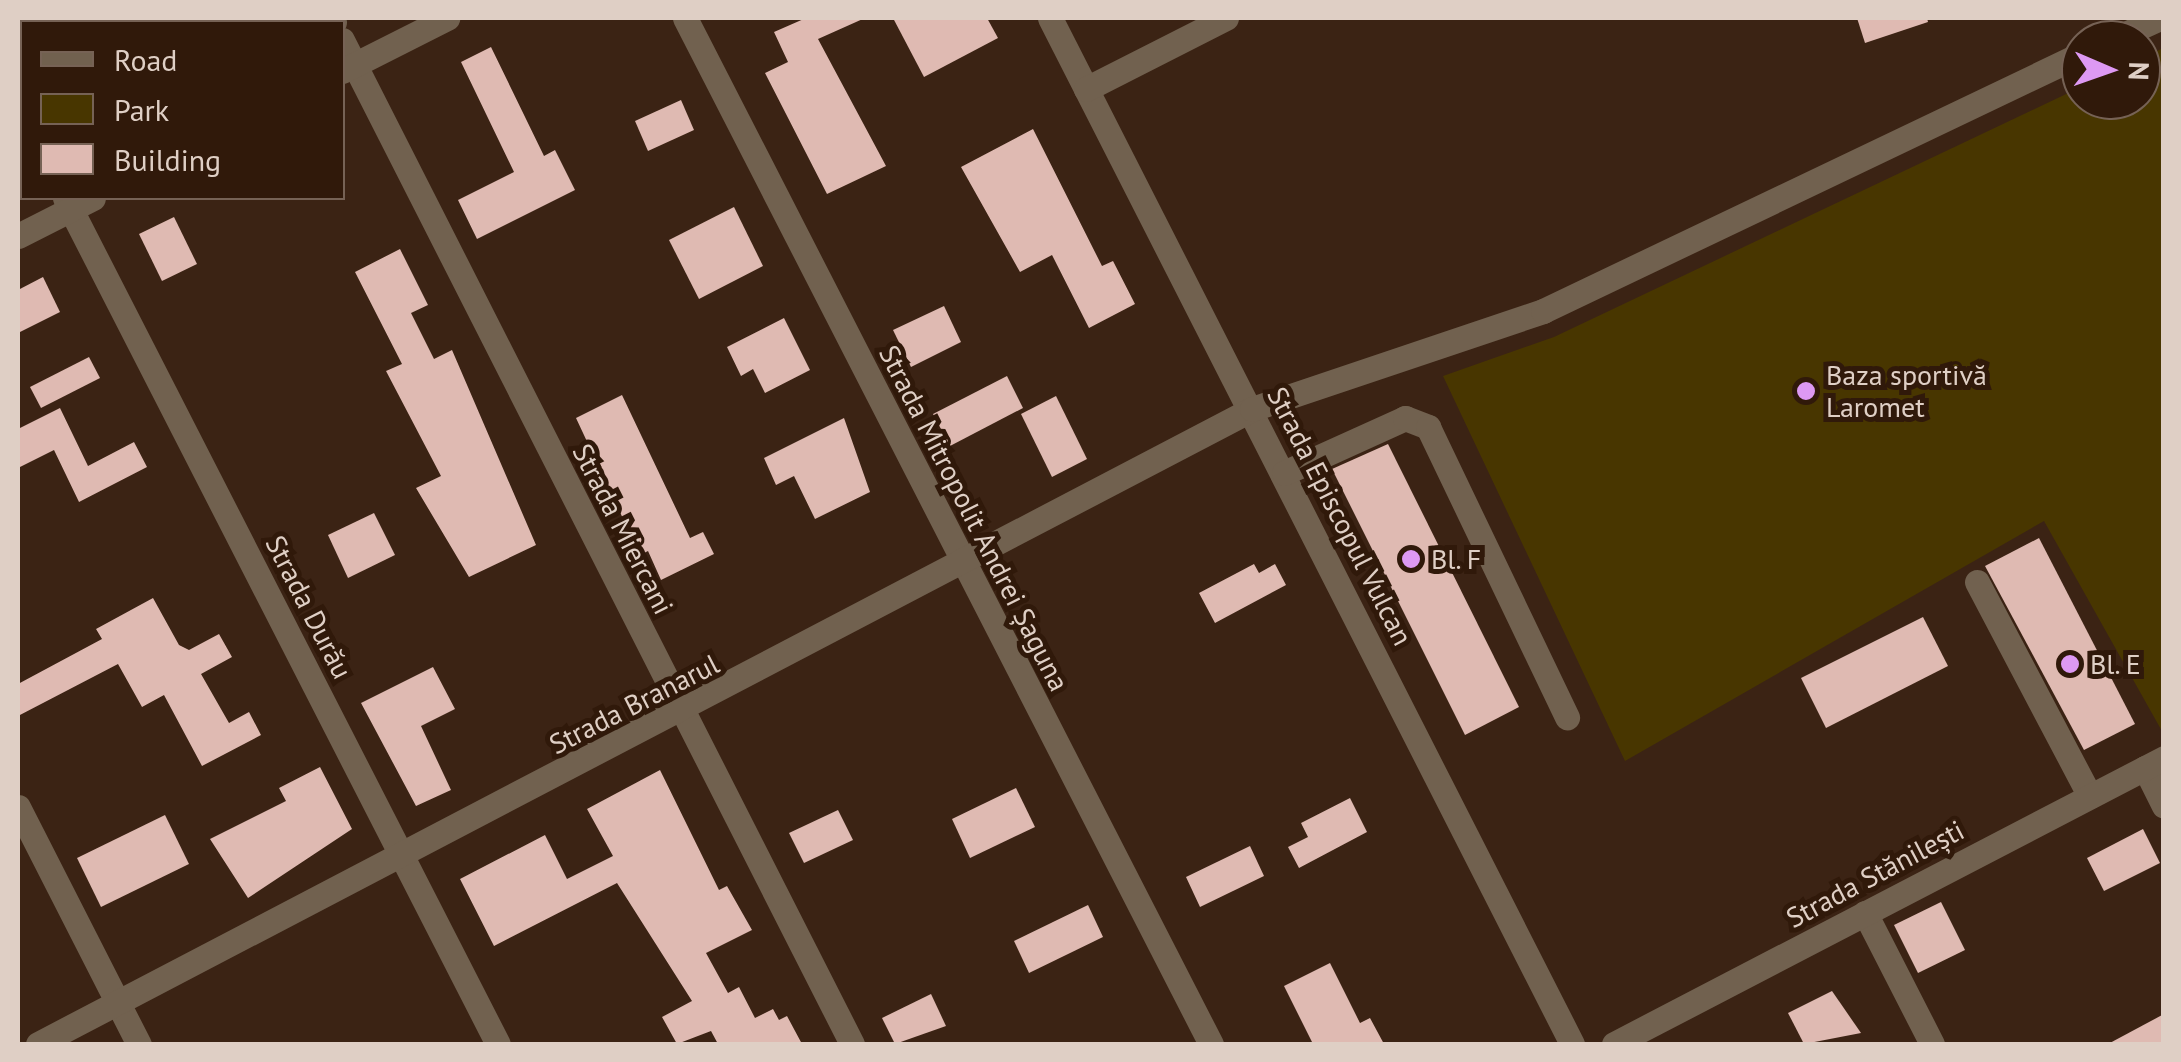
<!DOCTYPE html>
<html>
<head>
<meta charset="utf-8">
<style>
	body { margin:0 }
	#map { position:relative; width:2181px; height:1062px; overflow:hidden; background:#3b2314; font-family:"PT Sans",sans-serif }
	div>[style] { position:absolute }
	.green>* { inset:0; background:#483600 }
	.building>* { inset:0; background:#dfbab2 }
	.minor>* { height:25px; margin:-12.5px; padding:0 12.5px; transform-origin:12.5px; border-radius:12.5px; background:#71614f }
	.dots>* { width:28px; height:28px; translate:-50% -50%; box-sizing:border-box; border:5px solid #30190a; border-radius:50% }
	span { translate:-50% -50%; white-space:nowrap; text-align:center; line-height:1.15; -webkit-text-stroke:10px #30190a; paint-order:stroke }
	.poi-label { font-size:28px; color:#dfcfc5 }
	.left { translate:0 -50%; text-align:left }
	.street-label { font-size:28px; color:#dfcfc5 }
	.frame { position:absolute; inset:0; border:20px solid #dfcfc5; pointer-events:none }
	.legend { position:absolute; left:20px; top:20px; width:325px; height:180px; box-sizing:border-box; background:#30190a; border:2px solid #766255; margin:0; padding:12px 18px; list-style:none; font-size:30px; color:#dfcfc5 }
	.legend li { display:flex; align-items:center; gap:20px; height:50px }
	.legend b { width:50px; border:2px solid #766255 }
	.north { position:absolute; left:2061px; top:20px; width:100px; height:100px; box-sizing:border-box; background:#30190a; border:2px solid #766255; border-radius:50%; rotate:92deg; font-size:28px; font-weight:700; line-height:40px; text-align:center; color:#dfcfc5 }
	.north::after { content:''; display:block; margin:auto; width:35px; height:45px; background:#dd99f3; clip-path:polygon(50% 0,100% 100%,50% 72%,0 100%) }
</style>
</head>
<body>
<div id="map">
	<div class="green">
		<div style="clip-path:polygon(2163px 48px,2163px 733px,2044px 521px,1625px 761px,1443px 376px,1554px 337px,2081px 87px,2081px 100px,2141px 100px,2141px 59px)"></div>
	</div>
	<div class="building">
		<div style="clip-path:polygon(806px 18px,865px 18px,818px 39px,886px 166px,827px 194px,765px 73px,788px 62px,774px 32px)"></div>
		<div style="clip-path:polygon(893px 18px,987px 18px,998px 38px,924px 77px)"></div>
		<div style="clip-path:polygon(1857px 18px,1927px 18px,1928px 22px,1865px 43px)"></div>
		<div style="clip-path:polygon(491px 47px,544px 156px,555px 150px,575px 190px,477px 239px,458px 200px,514px 172px,461px 62px)"></div>
		<div style="clip-path:polygon(681px 100px,694px 130px,648px 151px,635px 121px)"></div>
		<div style="clip-path:polygon(1033px 129px,1102px 266px,1113px 261px,1135px 304px,1089px 328px,1052px 255px,1020px 272px,961px 167px)"></div>
		<div style="clip-path:polygon(734px 207px,763px 266px,699px 299px,669px 240px)"></div>
		<div style="clip-path:polygon(174px 217px,197px 264px,162px 281px,139px 234px)"></div>
		<div style="clip-path:polygon(400px 249px,428px 305px,411px 313px,434px 359px,452px 350px,536px 545px,469px 577px,416px 488px,441px 476px,386px 371px,402px 364px,355px 272px)"></div>
		<div style="clip-path:polygon(43px 277px,60px 312px,18px 333px,18px 290px)"></div>
		<div style="clip-path:polygon(944px 306px,961px 342px,911px 367px,893px 330px)"></div>
		<div style="clip-path:polygon(784px 318px,810px 370px,765px 393px,753px 369px,741px 376px,727px 347px)"></div>
		<div style="clip-path:polygon(89px 357px,100px 378px,41px 408px,30px 387px)"></div>
		<div style="clip-path:polygon(1007px 376px,1023px 408px,950px 446px,933px 414px)"></div>
		<div style="clip-path:polygon(622px 395px,690px 538px,703px 532px,714px 554px,661px 580px,648px 551px,640px 555px,576px 418px)"></div>
		<div style="clip-path:polygon(1056px 396px,1087px 459px,1052px 477px,1021px 414px)"></div>
		<div style="clip-path:polygon(60px 408px,88px 466px,134px 442px,147px 467px,79px 502px,54px 450px,18px 468px,18px 429px)"></div>
		<div style="clip-path:polygon(844px 418px,870px 492px,815px 519px,794px 476px,776px 485px,764px 458px)"></div>
		<div style="clip-path:polygon(1388px 444px,1519px 707px,1465px 735px,1332px 469px)"></div>
		<div style="clip-path:polygon(374px 513px,395px 555px,348px 578px,328px 535px)"></div>
		<div style="clip-path:polygon(2039px 538px,2135px 724px,2084px 750px,1985px 566px)"></div>
		<div style="clip-path:polygon(1254px 564px,1259px 573px,1275px 564px,1286px 585px,1215px 623px,1199px 593px)"></div>
		<div style="clip-path:polygon(153px 598px,179px 645px,189px 650px,219px 634px,232px 657px,201px 674px,229px 723px,249px 712px,261px 735px,202px 766px,164px 695px,142px 707px,118px 664px,18px 716px,18px 684px,102px 639px,96px 629px)"></div>
		<div style="clip-path:polygon(1923px 617px,1948px 666px,1826px 728px,1801px 678px)"></div>
		<div style="clip-path:polygon(433px 667px,455px 709px,421px 726px,451px 790px,416px 806px,361px 703px)"></div>
		<div style="clip-path:polygon(320px 767px,352px 829px,248px 898px,210px 839px,286px 801px,279px 788px)"></div>
		<div style="clip-path:polygon(660px 770px,719px 890px,727px 886px,752px 930px,706px 953px,728px 993px,739px 987px,755px 1018px,773px 1009px,779px 1020px,787px 1016px,802px 1044px,718px 1044px,711px 1031px,677px 1044px,662px 1017px,692px 1001px,617px 883px,494px 946px,460px 879px,545px 835px,567px 879px,613px 856px,587px 809px)"></div>
		<div style="clip-path:polygon(1016px 788px,1035px 827px,970px 858px,952px 819px)"></div>
		<div style="clip-path:polygon(1350px 798px,1367px 832px,1299px 868px,1288px 847px,1308px 837px,1301px 823px)"></div>
		<div style="clip-path:polygon(838px 810px,853px 840px,804px 863px,789px 833px)"></div>
		<div style="clip-path:polygon(165px 815px,189px 864px,101px 907px,77px 858px)"></div>
		<div style="clip-path:polygon(2143px 829px,2160px 863px,2104px 891px,2087px 858px)"></div>
		<div style="clip-path:polygon(1250px 846px,1264px 876px,1200px 907px,1186px 877px)"></div>
		<div style="clip-path:polygon(1941px 902px,1965px 950px,1918px 973px,1894px 925px)"></div>
		<div style="clip-path:polygon(1088px 905px,1103px 937px,1029px 973px,1014px 941px)"></div>
		<div style="clip-path:polygon(1330px 963px,1360px 1023px,1370px 1018px,1384px 1044px,1313px 1044px,1284px 986px)"></div>
		<div style="clip-path:polygon(1832px 991px,1861px 1033px,1804px 1044px,1788px 1013px)"></div>
		<div style="clip-path:polygon(931px 994px,946px 1026px,895px 1044px,882px 1018px)"></div>
		<div style="clip-path:polygon(2164px 1014px,2164px 1044px,2108px 1044px)"></div>
	</div>
	<div class="minor">
		<div style="left:331px;top:18px;width:5px;rotate:53deg"></div>
		<div style="left:685px;top:18px;width:1153px;rotate:62.86deg"></div>
		<div style="left:1050px;top:18px;width:1151px;rotate:63.03deg"></div>
		<div style="left:342px;top:40px;width:1126px;rotate:63.07deg"></div>
		<div style="left:2112px;top:40px;width:53px;rotate:-24.6deg"></div>
		<div style="left:342px;top:71px;width:118px;rotate:-26.8deg"></div>
		<div style="left:1086px;top:89px;width:157px;rotate:-26.9deg"></div>
		<div style="left:18px;top:105px;width:11px;rotate:68deg"></div>
		<div style="left:65px;top:198px;width:950px;rotate:62.9deg"></div>
		<div style="left:18px;top:236px;width:84px;rotate:-26.9deg"></div>
		<div style="left:1284px;top:473px;width:133px;rotate:-24.4deg"></div>
		<div style="left:1405px;top:418px;width:25px;rotate:21deg"></div>
		<div style="left:1428px;top:427px;width:322px;rotate:64.4deg"></div>
		<div style="left:1977px;top:582px;width:242px;rotate:62.2deg"></div>
		<div style="left:2145px;top:768px;width:42px;rotate:63.4deg"></div>
		<div style="left:18px;top:807px;width:266px;rotate:63deg"></div>
		<div style="left:1865px;top:913px;width:147px;rotate:62.9deg"></div>
		<div style="left:38px;top:1044px;width:1370px;rotate:-27.61deg"></div>
		<div style="left:1252px;top:409px;width:307px;rotate:-18.6deg"></div>
		<div style="left:1543px;top:311px;width:596px;rotate:-25.53deg"></div>
		<div style="left:1614px;top:1044px;width:620px;rotate:-27.47deg"></div>
	</div>
	<div class="dots">
		<div style="left:1806px;top:391px;background:#dd99f3"></div>
		<div style="left:1411px;top:559px;background:#dd99f3"></div>
		<div style="left:2070px;top:664px;background:#dd99f3"></div>
	</div>
	<div class="poi-label">
		<span class="left" style="left:1826px;top:391px">Baza sportivă<br>Laromet</span>
		<span class="left" style="left:1431px;top:559px">Bl. F</span>
		<span class="left" style="left:2090px;top:664px">Bl. E</span>
	</div>
	<div class="street-label">
		<span style="left:1340px;top:516px;rotate:63deg">Strada Episcopul Vulcan</span>
		<span style="left:974px;top:518px;rotate:63deg">Strada Mitropolit Andrei Șaguna</span>
		<span style="left:623px;top:529px;rotate:63deg">Strada Miercani</span>
		<span style="left:309px;top:607px;rotate:63deg">Strada Durău</span>
		<span style="left:634px;top:704px;rotate:-27deg">Strada Branarul</span>
		<span style="left:1875px;top:874px;rotate:-28deg">Strada Stănilești</span>
	</div>
	<div class="frame"></div>
	<ul class="legend">
	<li><b style="height:12px;background:#71614f"></b>Road</li>
	<li><b style="height:28px;background:#483600"></b>Park</li>
	<li><b style="height:28px;background:#dfbab2"></b>Building</li>
	</ul>
	<div class="north">N</div>
</div>
</body>
</html>
